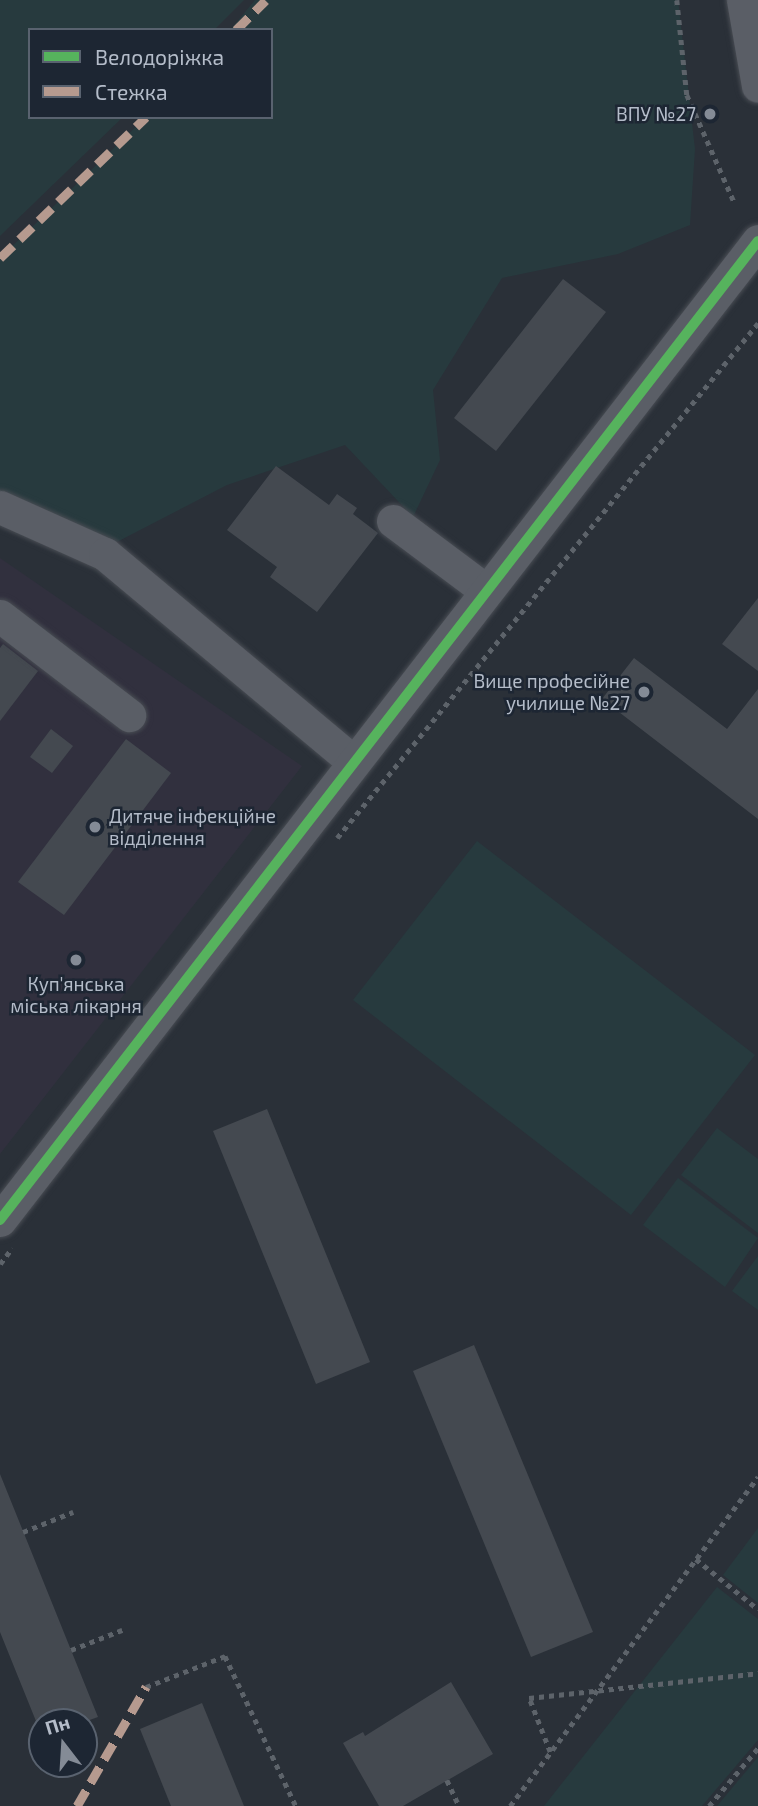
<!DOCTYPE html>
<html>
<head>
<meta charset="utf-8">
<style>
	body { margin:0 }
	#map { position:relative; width:758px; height:1806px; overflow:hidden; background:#2a3038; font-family:"Exo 2",sans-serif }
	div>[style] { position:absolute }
	.medical>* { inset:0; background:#31303e }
	.green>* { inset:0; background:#273a3e }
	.building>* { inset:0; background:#444950 }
	.path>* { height:4.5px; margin-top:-2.25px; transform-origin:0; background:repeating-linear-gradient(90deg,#5d636a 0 5px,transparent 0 10px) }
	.roads { filter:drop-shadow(0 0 2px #484c53) drop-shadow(0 0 2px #484c53) }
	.minor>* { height:33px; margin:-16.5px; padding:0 16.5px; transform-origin:16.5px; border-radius:16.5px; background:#5a5e66 }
	.quiet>* { height:9px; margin-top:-4.5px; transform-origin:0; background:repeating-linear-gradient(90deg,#b69a8f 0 18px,transparent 0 27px) }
	.cycleway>* { height:10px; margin:-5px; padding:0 5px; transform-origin:5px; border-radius:5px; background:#56b35d }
	.dots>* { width:19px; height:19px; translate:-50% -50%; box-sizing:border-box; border:4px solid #1d2633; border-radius:50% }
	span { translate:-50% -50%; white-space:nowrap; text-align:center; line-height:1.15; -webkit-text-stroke:5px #1d2633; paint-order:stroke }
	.poi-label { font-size:19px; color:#b4bcc9 }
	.right { translate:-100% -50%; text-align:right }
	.left { translate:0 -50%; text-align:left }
	.legend { position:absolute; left:28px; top:28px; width:245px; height:91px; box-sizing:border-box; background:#1d2633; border:2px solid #59626f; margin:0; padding:9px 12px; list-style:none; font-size:21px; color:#b4bcc9 }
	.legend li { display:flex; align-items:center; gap:14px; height:35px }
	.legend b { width:35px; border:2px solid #59626f }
	.north { position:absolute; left:28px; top:1708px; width:70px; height:70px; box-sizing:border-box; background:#1d2633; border:2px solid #59626f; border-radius:50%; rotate:343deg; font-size:19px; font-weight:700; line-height:28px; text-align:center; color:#b4bcc9 }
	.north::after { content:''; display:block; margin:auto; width:24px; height:32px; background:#848b96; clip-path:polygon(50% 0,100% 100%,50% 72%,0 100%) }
</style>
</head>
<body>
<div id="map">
	<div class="medical">
		<div style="clip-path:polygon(0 558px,302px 766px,0 1154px)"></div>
	</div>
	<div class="green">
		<div style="clip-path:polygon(0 0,244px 0,214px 30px,30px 30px,30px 117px,123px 117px,0 236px)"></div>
		<div style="clip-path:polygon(255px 0,678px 0,695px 149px,690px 225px,618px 254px,502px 278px,433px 390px,440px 460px,413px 517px,345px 445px,227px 485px,113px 544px,0 502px,0 258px,146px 117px,271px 117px,271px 30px,230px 30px)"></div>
		<div style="clip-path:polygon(477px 841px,755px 1055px,631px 1215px,353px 1000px)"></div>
		<div style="clip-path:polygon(717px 1128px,758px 1159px,758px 1233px,681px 1175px)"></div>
		<div style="clip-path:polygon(678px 1178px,758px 1238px,725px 1287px,643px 1225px)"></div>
		<div style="clip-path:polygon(758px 1256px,758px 1310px,732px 1291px)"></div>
		<div style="clip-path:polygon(758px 1528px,758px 1603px,723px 1575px)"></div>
		<div style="clip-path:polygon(717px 1587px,758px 1619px,758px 1740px,702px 1806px,544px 1806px)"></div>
		<div style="clip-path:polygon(758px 1757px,758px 1806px,717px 1806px)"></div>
	</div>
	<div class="building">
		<div style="clip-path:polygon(563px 279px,606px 312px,496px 451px,454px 418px)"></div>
		<div style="clip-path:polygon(276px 466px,329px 505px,337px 494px,357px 508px,353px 514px,378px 533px,317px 612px,270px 577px,277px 567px,227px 530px)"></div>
		<div style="clip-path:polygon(758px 598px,758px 671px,722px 644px)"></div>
		<div style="clip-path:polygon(3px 644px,38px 671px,0 721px,0 648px)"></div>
		<div style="clip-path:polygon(634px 658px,727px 729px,758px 689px,758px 819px,602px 699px)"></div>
		<div style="clip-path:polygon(51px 729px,73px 746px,52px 773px,30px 757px)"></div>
		<div style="clip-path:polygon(126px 739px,171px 773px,64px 915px,18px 882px)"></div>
		<div style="clip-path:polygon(267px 1109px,370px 1362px,316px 1384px,213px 1131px)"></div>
		<div style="clip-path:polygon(474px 1345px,593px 1632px,531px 1657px,413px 1371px)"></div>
		<div style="clip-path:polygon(0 1474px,98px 1717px,84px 1722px,42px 1722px,42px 1736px,0 1632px)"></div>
		<div style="clip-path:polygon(451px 1682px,493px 1754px,403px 1806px,379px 1806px,343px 1743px,363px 1732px,365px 1736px)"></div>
		<div style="clip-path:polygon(202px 1703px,244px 1806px,171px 1806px,140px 1729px)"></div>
	</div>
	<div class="path">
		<div style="left:677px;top:0;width:96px;rotate:84deg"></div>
		<div style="left:687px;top:95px;width:119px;rotate:66.2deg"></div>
		<div style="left:337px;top:838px;width:665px;rotate:-50.73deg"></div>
		<div style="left:0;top:1264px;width:20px;rotate:-53deg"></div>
		<div style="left:23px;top:1532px;width:54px;rotate:-21.8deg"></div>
		<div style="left:696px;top:1559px;width:80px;rotate:38.9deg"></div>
		<div style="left:71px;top:1650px;width:55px;rotate:-21.4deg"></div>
		<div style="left:146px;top:1687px;width:85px;rotate:-21.4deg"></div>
		<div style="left:225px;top:1656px;width:166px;rotate:64.7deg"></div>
		<div style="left:550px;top:1752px;width:58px;rotate:-111.3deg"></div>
		<div style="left:529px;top:1698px;width:230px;rotate:-6.2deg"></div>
		<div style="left:447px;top:1780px;width:29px;rotate:65deg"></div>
		<div style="left:510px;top:1806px;width:412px;rotate:-53deg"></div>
		<div style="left:709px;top:1806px;width:76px;rotate:-49.8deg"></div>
	</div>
	<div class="roads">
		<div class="minor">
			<div style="left:743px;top:0;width:87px;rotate:80.1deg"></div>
			<div style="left:0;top:507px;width:115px;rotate:24.1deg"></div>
			<div style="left:105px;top:554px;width:324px;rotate:39.9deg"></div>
			<div style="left:393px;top:521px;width:114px;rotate:36.8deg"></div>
			<div style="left:0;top:616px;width:163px;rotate:37.5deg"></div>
			<div style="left:0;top:1220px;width:1238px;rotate:-52.25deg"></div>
		</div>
	</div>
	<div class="quiet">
		<div style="left:236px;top:30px;width:42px;rotate:-45deg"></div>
		<div style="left:0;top:258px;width:203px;rotate:-44deg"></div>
		<div style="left:77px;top:1806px;width:138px;rotate:-59.9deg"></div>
	</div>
	<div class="cycleway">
		<div style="left:0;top:1220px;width:1238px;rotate:-52.25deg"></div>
	</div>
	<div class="dots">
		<div style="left:710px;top:114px;background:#848b96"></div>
		<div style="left:644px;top:692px;background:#848b96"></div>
		<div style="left:95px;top:827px;background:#848b96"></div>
		<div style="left:76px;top:960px;background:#848b96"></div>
	</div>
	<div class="poi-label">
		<span class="right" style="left:696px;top:114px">ВПУ №27</span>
		<span class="right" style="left:630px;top:692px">Вище професійне<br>училище №27</span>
		<span class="left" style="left:109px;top:827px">Дитяче інфекційне<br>відділення</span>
		<span style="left:76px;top:995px">Куп'янська<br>міська лікарня</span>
	</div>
	<ul class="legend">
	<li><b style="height:9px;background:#56b35d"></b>Велодоріжка</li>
	<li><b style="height:9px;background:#b69a8f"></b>Стежка</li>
	</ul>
	<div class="north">Пн</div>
</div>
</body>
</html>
